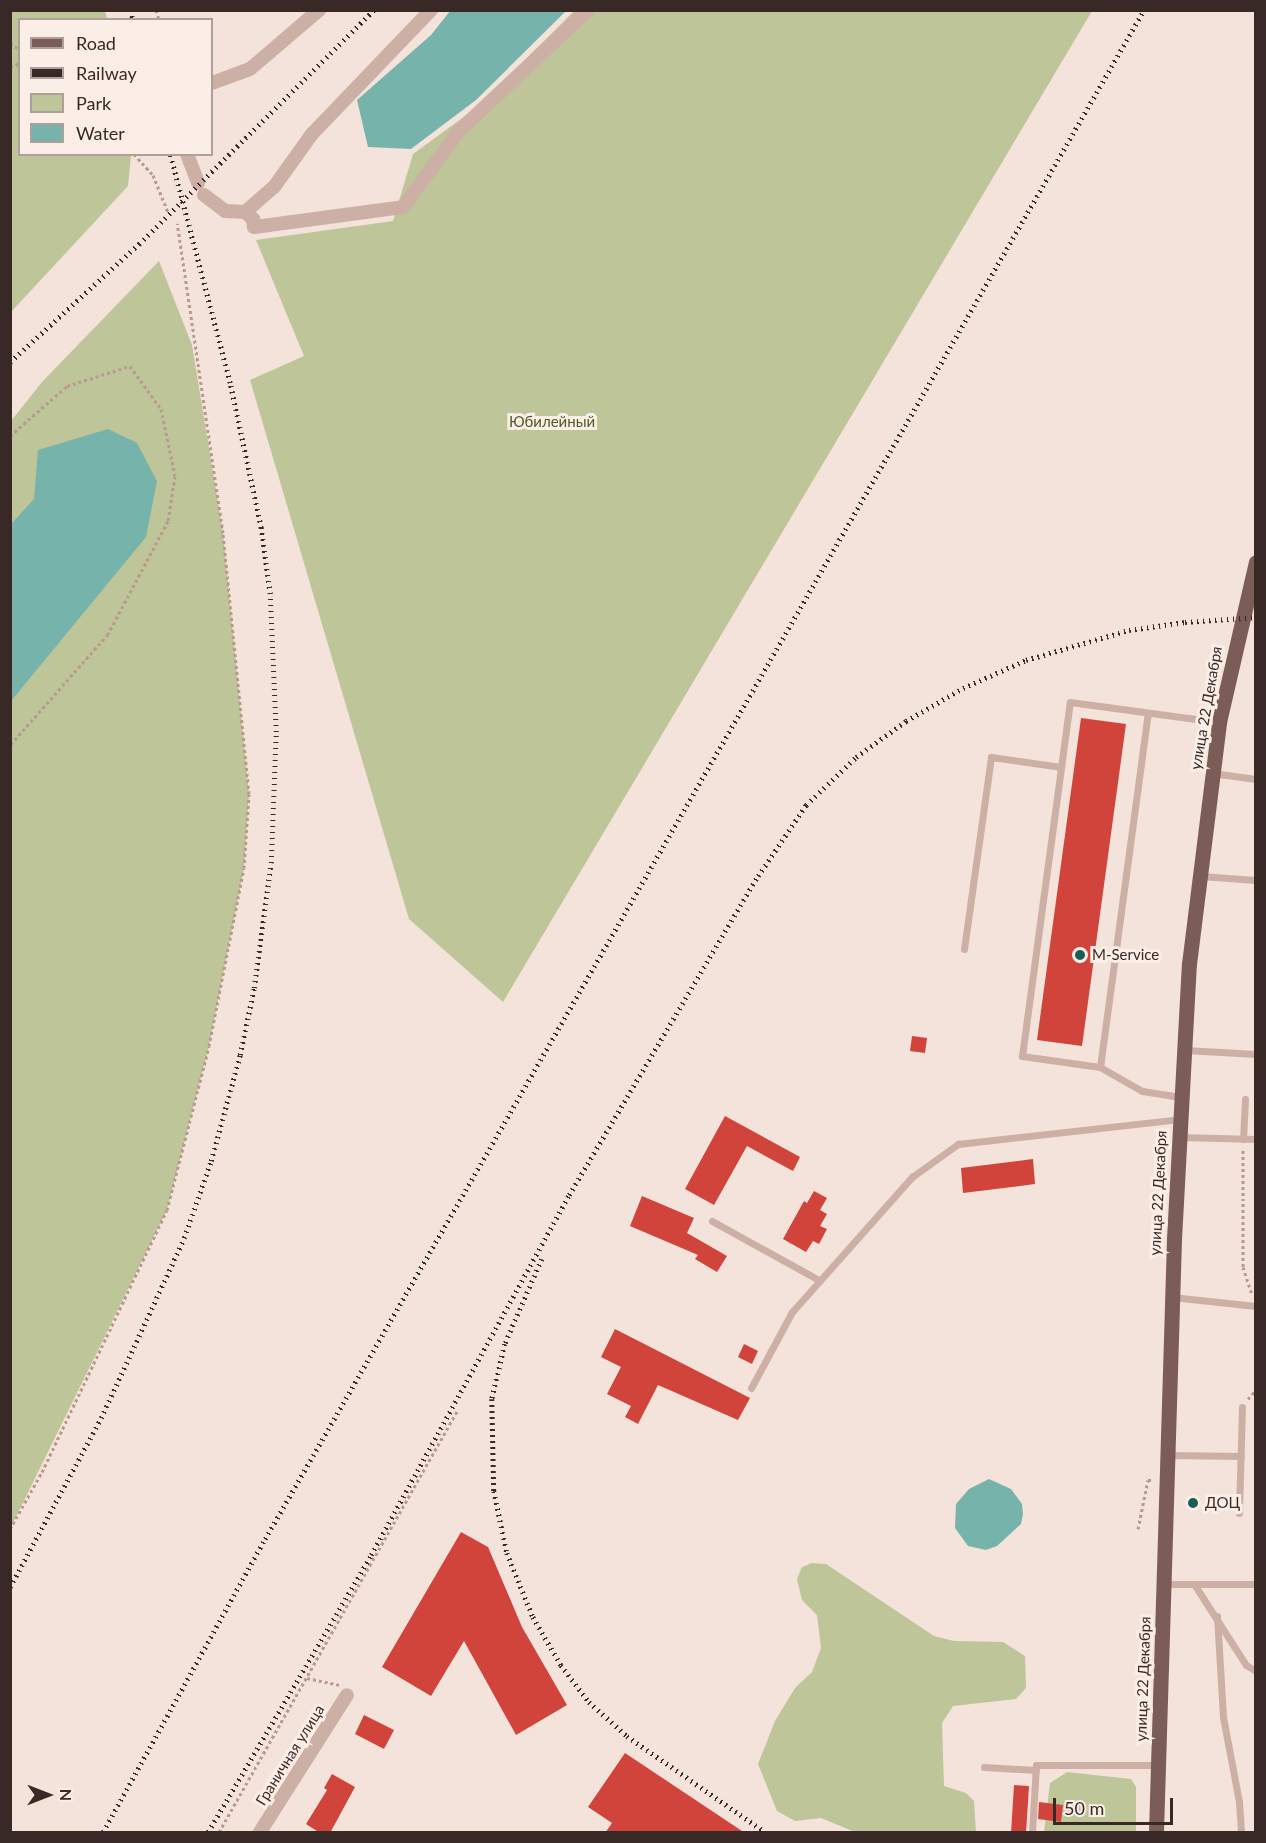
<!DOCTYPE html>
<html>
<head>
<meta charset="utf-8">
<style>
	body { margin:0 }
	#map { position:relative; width:1266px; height:1843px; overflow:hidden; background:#f4e3da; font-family:Lato,sans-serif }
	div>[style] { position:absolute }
	.green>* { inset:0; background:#bec598 }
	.water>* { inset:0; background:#76b4ab }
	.building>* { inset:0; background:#d1443b }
	.path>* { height:3px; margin-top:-1.5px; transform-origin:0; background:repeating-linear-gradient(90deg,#b9998f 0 3px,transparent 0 6px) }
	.service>* { height:7px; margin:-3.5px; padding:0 3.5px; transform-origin:3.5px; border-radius:3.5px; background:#cdb0a5 }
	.minor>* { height:14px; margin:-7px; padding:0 7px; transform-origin:7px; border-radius:7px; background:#cdb0a5 }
	.primary>* { height:15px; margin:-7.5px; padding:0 7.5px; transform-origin:7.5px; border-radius:7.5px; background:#7c5c56 }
	.rail>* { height:4.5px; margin-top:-2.25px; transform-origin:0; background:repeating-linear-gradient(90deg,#382927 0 1.5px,transparent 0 6px) }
	.dots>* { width:16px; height:16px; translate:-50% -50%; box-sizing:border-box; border:3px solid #fbeee7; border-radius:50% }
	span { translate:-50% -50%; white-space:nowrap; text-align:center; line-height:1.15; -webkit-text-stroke:6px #fbeee7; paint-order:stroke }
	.park-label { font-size:15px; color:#505928 }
	.street-label { font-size:15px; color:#382927 }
	.poi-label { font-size:15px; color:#382927 }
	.left { translate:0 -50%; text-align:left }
	.frame { position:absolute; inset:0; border:12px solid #382927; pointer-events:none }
	.legend { position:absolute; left:18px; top:18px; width:195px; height:138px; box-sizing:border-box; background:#fbeee7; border:2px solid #ad9f9a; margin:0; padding:8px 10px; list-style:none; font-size:18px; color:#382927 }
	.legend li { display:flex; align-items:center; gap:12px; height:30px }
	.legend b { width:30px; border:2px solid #ad9f9a }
	.north { position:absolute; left:18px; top:1765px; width:60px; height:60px; -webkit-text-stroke:4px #fbeee7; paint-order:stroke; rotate:90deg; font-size:16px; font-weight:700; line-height:24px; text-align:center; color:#382927 }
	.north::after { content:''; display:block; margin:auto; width:21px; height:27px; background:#382927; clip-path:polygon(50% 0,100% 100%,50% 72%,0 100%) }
	.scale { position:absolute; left:1053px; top:1798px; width:120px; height:27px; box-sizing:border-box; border:3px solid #382927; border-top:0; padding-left:8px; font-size:18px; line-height:21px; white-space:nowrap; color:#382927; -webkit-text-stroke:4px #fbeee7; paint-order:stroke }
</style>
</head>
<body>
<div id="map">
	<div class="green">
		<div style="clip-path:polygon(11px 10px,105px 11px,107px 19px,20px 20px,20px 154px,131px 155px,128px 186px,11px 312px)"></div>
		<div style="clip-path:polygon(574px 11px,1092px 11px,503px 1002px,409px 919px,250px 380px,304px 356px,256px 240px,393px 221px,413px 154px,480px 105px)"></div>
		<div style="clip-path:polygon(159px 261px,192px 345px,223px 533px,249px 794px,244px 868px,209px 1046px,167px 1210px,11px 1527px,11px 421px,42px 382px)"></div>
		<div style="clip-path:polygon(812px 1563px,826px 1564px,934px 1636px,954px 1641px,1003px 1642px,1025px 1656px,1026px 1688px,1016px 1699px,953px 1706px,942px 1723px,944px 1786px,966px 1793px,974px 1801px,976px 1832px,855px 1832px,821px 1818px,795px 1821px,777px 1811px,758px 1764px,775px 1721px,795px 1688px,812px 1672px,821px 1648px,817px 1615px,802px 1600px,797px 1579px,802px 1567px)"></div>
		<div style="clip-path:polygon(1067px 1772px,1131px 1779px,1136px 1787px,1136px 1832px,1044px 1832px,1050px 1783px)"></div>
	</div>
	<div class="water">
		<div style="clip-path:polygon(450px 11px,566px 11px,476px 100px,411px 149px,368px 147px,357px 100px,431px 35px)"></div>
		<div style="clip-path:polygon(108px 429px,137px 443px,157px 481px,146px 537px,11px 701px,11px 524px,34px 499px,38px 450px)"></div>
		<div style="clip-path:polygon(989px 1479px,1011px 1489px,1022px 1504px,1023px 1514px,1021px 1524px,997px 1546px,986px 1550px,968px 1546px,955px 1528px,956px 1504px,969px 1489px)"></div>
	</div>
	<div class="building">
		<div style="clip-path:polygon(1081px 718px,1126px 724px,1082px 1046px,1037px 1040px)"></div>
		<div style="clip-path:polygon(912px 1036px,927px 1038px,925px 1053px,910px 1051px)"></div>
		<div style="clip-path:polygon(725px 1116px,800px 1157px,793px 1171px,747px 1146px,714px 1205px,685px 1189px)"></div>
		<div style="clip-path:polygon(1033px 1159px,1035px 1184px,963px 1193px,961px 1168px)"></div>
		<div style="clip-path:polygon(814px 1191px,827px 1198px,820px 1210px,827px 1214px,820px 1226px,827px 1229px,819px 1244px,813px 1241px,806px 1252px,783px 1239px,804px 1201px,807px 1203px)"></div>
		<div style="clip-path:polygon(642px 1196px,694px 1218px,687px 1233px,727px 1256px,717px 1272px,695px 1259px,698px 1255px,630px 1226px)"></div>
		<div style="clip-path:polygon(615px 1329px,750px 1398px,738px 1420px,658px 1385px,638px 1424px,625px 1417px,631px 1406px,607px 1394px,621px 1367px,601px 1357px)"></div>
		<div style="clip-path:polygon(744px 1344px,758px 1351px,752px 1364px,738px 1357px)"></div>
		<div style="clip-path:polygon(461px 1532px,488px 1547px,522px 1627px,567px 1705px,516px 1735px,464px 1641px,431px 1696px,382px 1667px)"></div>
		<div style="clip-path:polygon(364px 1715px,394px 1730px,384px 1749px,355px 1734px)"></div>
		<div style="clip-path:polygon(625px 1753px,745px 1833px,605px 1833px,612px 1823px,588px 1807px)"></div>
		<div style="clip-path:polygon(332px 1774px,355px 1787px,330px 1833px,320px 1833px,306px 1824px,327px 1790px,324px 1788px)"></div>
		<div style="clip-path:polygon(1014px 1785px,1029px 1786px,1026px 1833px,1011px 1833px)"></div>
		<div style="clip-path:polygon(1039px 1802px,1063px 1805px,1061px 1822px,1038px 1819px)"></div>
	</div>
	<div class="path">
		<div style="left:156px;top:10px;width:10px;rotate:73deg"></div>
		<div style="left:10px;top:43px;width:12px;rotate:35deg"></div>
		<div style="left:10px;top:67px;width:11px;rotate:-22deg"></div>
		<div style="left:134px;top:154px;width:28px;rotate:48deg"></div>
		<div style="left:153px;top:175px;width:40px;rotate:68deg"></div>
		<div style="left:10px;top:436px;width:76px;rotate:-41.3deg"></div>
		<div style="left:67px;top:386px;width:66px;rotate:-17.6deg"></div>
		<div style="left:130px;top:366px;width:53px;rotate:54.2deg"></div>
		<div style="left:161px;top:409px;width:68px;rotate:78.2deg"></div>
		<div style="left:175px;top:476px;width:46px;rotate:98.8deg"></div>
		<div style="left:168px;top:521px;width:128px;rotate:118deg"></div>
		<div style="left:108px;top:634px;width:148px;rotate:131.4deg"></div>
		<div style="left:1243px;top:1150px;width:117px;rotate:90deg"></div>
		<div style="left:1243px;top:1267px;width:28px;rotate:72deg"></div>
		<div style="left:1248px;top:1399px;width:12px;rotate:-48deg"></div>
		<div style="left:10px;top:1529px;width:65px;rotate:-60.7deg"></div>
		<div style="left:42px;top:1472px;width:290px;rotate:-64.5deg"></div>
		<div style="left:167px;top:1210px;width:169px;rotate:-75.6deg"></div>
		<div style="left:209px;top:1046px;width:181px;rotate:-78.9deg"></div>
		<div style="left:244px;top:868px;width:74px;rotate:-86.1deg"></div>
		<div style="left:249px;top:794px;width:262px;rotate:-95.7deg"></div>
		<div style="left:223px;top:533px;width:313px;rotate:-98.4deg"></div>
		<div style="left:1138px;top:1529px;width:50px;rotate:-78.5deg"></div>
		<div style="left:1148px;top:1480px;width:5px"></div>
		<div style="left:307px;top:1678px;width:33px;rotate:12deg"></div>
		<div style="left:219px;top:1832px;width:484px;rotate:-60.5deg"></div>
	</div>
	<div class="service">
		<div style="left:1212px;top:773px;width:44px;rotate:7.8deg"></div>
		<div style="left:1200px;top:876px;width:56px;rotate:4.1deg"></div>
		<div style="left:964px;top:949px;width:194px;rotate:-82deg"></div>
		<div style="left:991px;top:757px;width:71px;rotate:8.1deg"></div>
		<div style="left:1185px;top:1050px;width:71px;rotate:3.2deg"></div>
		<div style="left:1100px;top:1067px;width:357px;rotate:-82.3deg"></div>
		<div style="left:1180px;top:1097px;width:38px;rotate:-171deg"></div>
		<div style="left:1142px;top:1091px;width:48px;rotate:-150.3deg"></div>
		<div style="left:1100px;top:1067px;width:79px;rotate:-172deg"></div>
		<div style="left:1022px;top:1056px;width:357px;rotate:-82.3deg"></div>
		<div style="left:1070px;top:702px;width:149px;rotate:7.7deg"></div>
		<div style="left:1180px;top:1137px;width:76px;rotate:1.5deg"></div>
		<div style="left:1243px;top:1139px;width:40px;rotate:-87.1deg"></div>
		<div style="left:712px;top:1221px;width:122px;rotate:28.9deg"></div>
		<div style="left:1172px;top:1297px;width:84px;rotate:6.1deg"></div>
		<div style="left:751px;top:1388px;width:86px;rotate:-61.7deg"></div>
		<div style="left:792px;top:1312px;width:181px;rotate:-48.4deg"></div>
		<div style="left:912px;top:1177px;width:57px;rotate:-35.7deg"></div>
		<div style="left:958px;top:1144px;width:223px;rotate:-6.4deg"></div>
		<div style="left:1168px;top:1455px;width:73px;rotate:0.8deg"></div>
		<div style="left:1239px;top:1513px;width:106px;rotate:-88.4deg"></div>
		<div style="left:1165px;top:1584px;width:91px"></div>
		<div style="left:1194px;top:1584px;width:96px;rotate:57.3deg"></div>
		<div style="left:1246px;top:1665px;width:12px;rotate:31deg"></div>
		<div style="left:1217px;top:1616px;width:101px;rotate:86.6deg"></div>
		<div style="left:1223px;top:1717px;width:86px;rotate:79.3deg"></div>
		<div style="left:1239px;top:1802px;width:30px;rotate:86deg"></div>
		<div style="left:984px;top:1767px;width:52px;rotate:3.3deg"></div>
		<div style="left:1032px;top:1832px;width:67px;rotate:-86.6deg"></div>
		<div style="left:1036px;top:1765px;width:122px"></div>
	</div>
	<div class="minor">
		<div style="left:212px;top:83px;width:40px;rotate:-20.2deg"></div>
		<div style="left:250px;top:69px;width:91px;rotate:-40.5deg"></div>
		<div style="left:187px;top:154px;width:31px;rotate:69deg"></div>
		<div style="left:204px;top:195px;width:26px;rotate:37deg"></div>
		<div style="left:225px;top:211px;width:20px;rotate:3deg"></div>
		<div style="left:245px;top:212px;width:11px;rotate:41deg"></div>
		<div style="left:253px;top:219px;width:8px;rotate:83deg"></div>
		<div style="left:254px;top:227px;width:150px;rotate:-7.6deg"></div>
		<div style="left:403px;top:207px;width:93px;rotate:-53.7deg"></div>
		<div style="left:458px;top:132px;width:178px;rotate:-43.2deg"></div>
		<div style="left:245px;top:212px;width:38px;rotate:-41deg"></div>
		<div style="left:274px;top:187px;width:65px;rotate:-54.4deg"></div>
		<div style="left:312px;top:134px;width:172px;rotate:-46.2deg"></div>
		<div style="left:260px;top:1832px;width:162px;rotate:-57.6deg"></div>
	</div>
	<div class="primary">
		<div style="left:1156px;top:1832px;width:593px;rotate:-88.26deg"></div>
		<div style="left:1174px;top:1239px;width:275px;rotate:-86.9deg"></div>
		<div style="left:1189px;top:964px;width:244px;rotate:-82.9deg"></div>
		<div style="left:1219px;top:722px;width:164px;rotate:-77deg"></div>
	</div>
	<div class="rail">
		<div style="left:131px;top:10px;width:10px;rotate:79deg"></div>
		<div style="left:10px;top:362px;width:175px;rotate:-42.5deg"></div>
		<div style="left:139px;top:244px;width:332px;rotate:-44.9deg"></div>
		<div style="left:542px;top:1259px;width:93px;rotate:113.5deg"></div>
		<div style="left:505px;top:1344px;width:57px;rotate:103.3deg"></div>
		<div style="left:492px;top:1399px;width:92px;rotate:88.8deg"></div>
		<div style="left:494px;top:1491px;width:63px;rotate:78.2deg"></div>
		<div style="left:507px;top:1553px;width:69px;rotate:67.9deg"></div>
		<div style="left:533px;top:1617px;width:56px;rotate:59.7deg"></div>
		<div style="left:561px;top:1665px;width:46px;rotate:52.9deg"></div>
		<div style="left:589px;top:1702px;width:51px;rotate:41.8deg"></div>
		<div style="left:627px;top:1736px;width:168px;rotate:34.8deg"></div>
		<div style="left:10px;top:1587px;width:192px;rotate:-61.7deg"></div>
		<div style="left:101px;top:1418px;width:198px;rotate:-65.2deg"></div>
		<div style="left:184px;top:1238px;width:82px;rotate:-70.7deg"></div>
		<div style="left:211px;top:1161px;width:110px;rotate:-74.7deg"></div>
		<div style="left:240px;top:1055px;width:68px;rotate:-78.2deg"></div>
		<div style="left:254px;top:988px;width:126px;rotate:-82.3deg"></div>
		<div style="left:271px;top:863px;width:131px;rotate:-87.8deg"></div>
		<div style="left:276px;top:732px;width:138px;rotate:-92.5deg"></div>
		<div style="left:270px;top:594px;width:67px;rotate:-97.8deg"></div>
		<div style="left:261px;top:528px;width:148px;rotate:-102.1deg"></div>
		<div style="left:230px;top:383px;width:237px;rotate:-104.7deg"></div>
		<div style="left:103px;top:1832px;width:335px;rotate:-61.1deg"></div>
		<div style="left:265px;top:1539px;width:1764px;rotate:-60.11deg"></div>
		<div style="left:208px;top:1832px;width:321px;rotate:-59.5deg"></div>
		<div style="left:371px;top:1555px;width:411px;rotate:-61.2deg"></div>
		<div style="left:569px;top:1195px;width:371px;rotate:-59.4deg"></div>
		<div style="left:758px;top:876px;width:86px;rotate:-55.9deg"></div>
		<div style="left:806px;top:805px;width:69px;rotate:-43.8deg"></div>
		<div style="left:856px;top:757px;width:62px;rotate:-35.8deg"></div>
		<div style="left:906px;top:721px;width:66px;rotate:-30.1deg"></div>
		<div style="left:963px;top:688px;width:69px;rotate:-24deg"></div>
		<div style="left:1026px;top:660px;width:107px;rotate:-16.2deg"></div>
		<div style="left:1129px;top:630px;width:57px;rotate:-8.1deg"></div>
		<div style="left:1185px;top:622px;width:71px;rotate:-4deg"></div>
	</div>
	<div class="dots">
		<div style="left:1080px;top:955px;background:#185e56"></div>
		<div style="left:1193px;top:1503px;background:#185e56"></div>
	</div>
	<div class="park-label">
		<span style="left:552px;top:422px">Юбилейный</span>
	</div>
	<div class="street-label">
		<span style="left:1206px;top:708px;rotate:-80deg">улица 22 Декабря</span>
		<span style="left:1158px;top:1193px;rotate:-87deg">улица 22 Декабря</span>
		<span style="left:1143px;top:1679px;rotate:-88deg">улица 22 Декабря</span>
		<span style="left:290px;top:1755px;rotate:-58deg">Граничная улица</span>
	</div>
	<div class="poi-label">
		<span class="left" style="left:1092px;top:955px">M-Service</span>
		<span class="left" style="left:1205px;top:1503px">ДОЦ</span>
	</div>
	<div class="frame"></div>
	<ul class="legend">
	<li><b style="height:8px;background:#7c5c56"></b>Road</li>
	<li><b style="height:8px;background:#382927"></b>Railway</li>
	<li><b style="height:16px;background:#bec598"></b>Park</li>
	<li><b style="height:16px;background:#76b4ab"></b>Water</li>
	</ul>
	<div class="north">N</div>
	<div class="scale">50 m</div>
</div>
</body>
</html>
